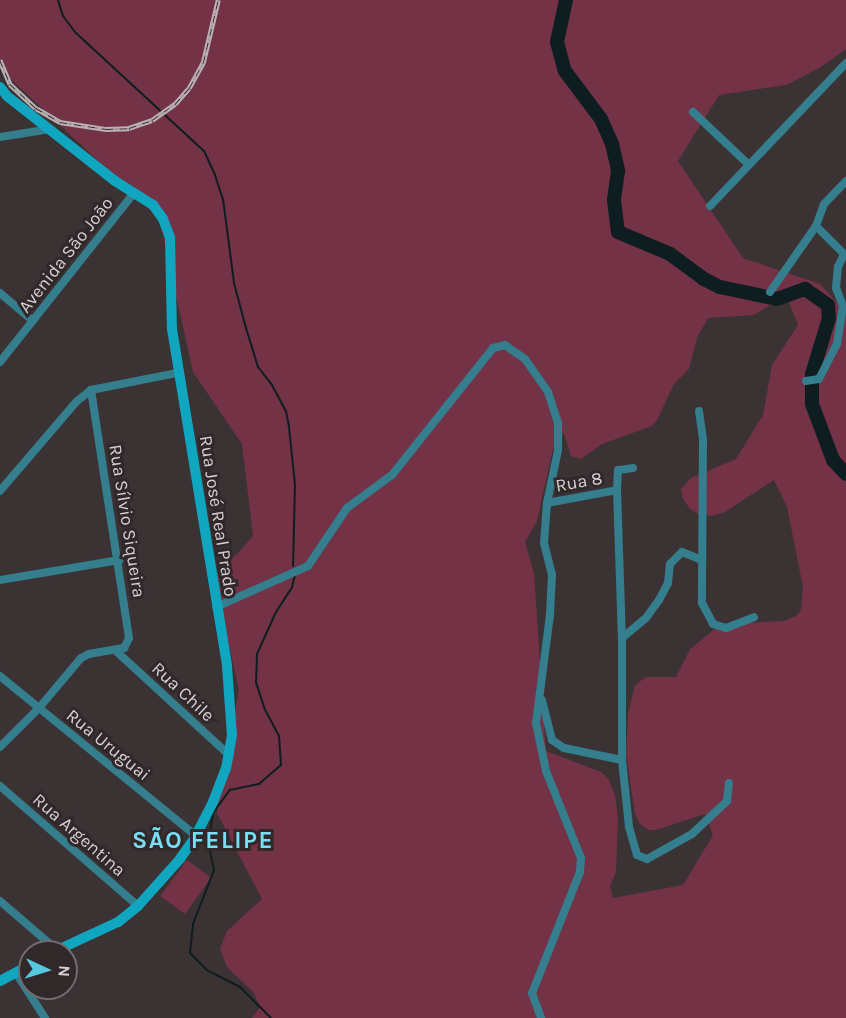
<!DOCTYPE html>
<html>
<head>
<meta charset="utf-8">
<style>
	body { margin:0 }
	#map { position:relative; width:846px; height:1018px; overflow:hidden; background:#3b3234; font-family:Karla,sans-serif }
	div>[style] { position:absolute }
	.green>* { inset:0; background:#733246 }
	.stream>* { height:2px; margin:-1px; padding:0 1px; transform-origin:1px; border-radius:1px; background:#0e1d20 }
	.river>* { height:14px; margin:-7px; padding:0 7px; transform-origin:7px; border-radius:7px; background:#0e1d20 }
	.street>* { height:8px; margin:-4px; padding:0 4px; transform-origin:4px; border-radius:4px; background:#347e8e }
	.secondary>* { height:10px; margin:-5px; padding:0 5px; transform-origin:5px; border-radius:5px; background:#11a6c0 }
	.rail>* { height:4.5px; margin-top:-2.25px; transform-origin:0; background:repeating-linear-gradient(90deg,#31282a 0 7px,#bab3b4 0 14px); box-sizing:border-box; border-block:2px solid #bab3b4 }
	span { translate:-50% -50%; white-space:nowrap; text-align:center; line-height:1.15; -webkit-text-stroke:6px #31282a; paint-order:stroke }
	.street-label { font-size:18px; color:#d6d0d1 }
	.district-label { font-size:24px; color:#78def5; font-weight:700; letter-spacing:1.5px }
	.north { position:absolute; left:18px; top:940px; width:60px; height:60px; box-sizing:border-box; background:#31282a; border:2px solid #736b6d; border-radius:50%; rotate:94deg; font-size:16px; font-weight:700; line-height:24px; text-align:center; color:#d6d0d1 }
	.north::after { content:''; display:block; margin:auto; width:21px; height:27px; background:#56c9e1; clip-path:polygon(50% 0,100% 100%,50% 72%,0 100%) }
</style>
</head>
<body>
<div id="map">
	<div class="green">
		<div style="clip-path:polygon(evenodd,0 0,846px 0,846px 49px,821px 67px,786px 85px,719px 95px,678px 161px,743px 258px,820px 284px,846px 312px,846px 1018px,252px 1018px,260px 1007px,254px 993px,227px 967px,220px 949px,227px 931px,262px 899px,217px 813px,218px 797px,239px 690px,219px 601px,217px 573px,223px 562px,236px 555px,253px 536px,242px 444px,193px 372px,159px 218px,0 69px,0 0,786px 295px,798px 325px,772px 365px,763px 415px,736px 459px,691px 478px,681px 489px,683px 499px,690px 509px,697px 513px,712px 516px,725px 512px,774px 480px,787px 507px,803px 587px,801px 610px,796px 616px,784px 621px,740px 623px,716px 628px,690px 649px,676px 677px,646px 677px,635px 685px,628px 714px,626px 754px,635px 814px,640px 824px,648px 830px,656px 830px,705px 814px,713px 835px,683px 885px,613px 898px,610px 886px,616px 872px,618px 818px,615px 795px,609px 780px,601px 772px,546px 751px,534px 573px,525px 542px,537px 521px,553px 449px,564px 433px,571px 456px,581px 459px,602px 444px,652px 426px,657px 420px,674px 384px,689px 369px,697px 338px,708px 318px,754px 315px,786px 295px)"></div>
		<div style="clip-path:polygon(187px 860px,211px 878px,185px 914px,160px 896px)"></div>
	</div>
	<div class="stream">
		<div style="left:58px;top:0;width:17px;rotate:73deg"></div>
		<div style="left:63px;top:16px;width:21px;rotate:53deg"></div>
		<div style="left:76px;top:33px;width:174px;rotate:42.7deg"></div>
		<div style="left:204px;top:151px;width:26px;rotate:65deg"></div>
		<div style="left:215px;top:175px;width:25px;rotate:72deg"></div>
		<div style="left:223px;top:199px;width:85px;rotate:82.5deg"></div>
		<div style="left:234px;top:283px;width:47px;rotate:75.1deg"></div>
		<div style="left:246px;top:328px;width:41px;rotate:72.9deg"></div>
		<div style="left:258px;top:367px;width:23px;rotate:52deg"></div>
		<div style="left:272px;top:385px;width:30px;rotate:62deg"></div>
		<div style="left:286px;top:411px;width:16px;rotate:79deg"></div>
		<div style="left:289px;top:427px;width:58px;rotate:84.1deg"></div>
		<div style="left:295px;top:485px;width:81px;rotate:91.4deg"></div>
		<div style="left:271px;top:1018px;width:44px;rotate:-135deg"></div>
		<div style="left:240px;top:987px;width:37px;rotate:-153deg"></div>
		<div style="left:207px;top:970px;width:24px;rotate:-135deg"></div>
		<div style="left:190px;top:953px;width:29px;rotate:-84deg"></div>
		<div style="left:193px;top:924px;width:58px;rotate:-68.7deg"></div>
		<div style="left:214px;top:870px;width:29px;rotate:-102deg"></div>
		<div style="left:208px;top:842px;width:29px;rotate:-80deg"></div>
		<div style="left:213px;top:813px;width:29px;rotate:-54deg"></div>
		<div style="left:230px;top:790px;width:30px;rotate:-12deg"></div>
		<div style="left:259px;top:784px;width:29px;rotate:-41deg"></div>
		<div style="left:281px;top:765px;width:29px;rotate:-94deg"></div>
		<div style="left:279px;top:736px;width:30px;rotate:-118deg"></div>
		<div style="left:265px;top:710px;width:28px;rotate:-108deg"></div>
		<div style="left:256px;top:683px;width:29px;rotate:-88deg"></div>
		<div style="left:257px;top:654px;width:46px;rotate:-65.7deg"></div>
		<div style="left:276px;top:612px;width:30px;rotate:-57deg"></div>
		<div style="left:292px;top:587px;width:12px;rotate:-76deg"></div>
	</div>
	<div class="river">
		<div style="left:566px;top:0;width:43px;rotate:102.1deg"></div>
		<div style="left:557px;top:42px;width:30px;rotate:75deg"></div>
		<div style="left:565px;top:71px;width:60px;rotate:53.1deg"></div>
		<div style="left:601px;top:119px;width:27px;rotate:66deg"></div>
		<div style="left:612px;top:144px;width:28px;rotate:77deg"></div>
		<div style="left:618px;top:171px;width:29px;rotate:98deg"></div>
		<div style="left:614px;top:200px;width:32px;rotate:83deg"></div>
		<div style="left:618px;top:232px;width:56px;rotate:22.9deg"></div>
		<div style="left:670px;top:254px;width:42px;rotate:36.3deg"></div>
		<div style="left:704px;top:279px;width:18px;rotate:27deg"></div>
		<div style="left:720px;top:287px;width:58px;rotate:11.9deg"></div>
		<div style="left:777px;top:299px;width:30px;rotate:-20deg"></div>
		<div style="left:805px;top:289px;width:28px;rotate:35deg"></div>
		<div style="left:828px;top:305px;width:13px;rotate:86deg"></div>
		<div style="left:829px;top:318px;width:59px;rotate:106.9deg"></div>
		<div style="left:812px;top:374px;width:30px;rotate:90deg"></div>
		<div style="left:812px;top:404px;width:60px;rotate:69.4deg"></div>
		<div style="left:833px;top:460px;width:19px;rotate:47deg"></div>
	</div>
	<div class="street">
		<div style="left:693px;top:112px;width:77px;rotate:43.4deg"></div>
		<div style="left:0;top:137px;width:51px;rotate:-9.1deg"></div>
		<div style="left:710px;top:206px;width:197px;rotate:-46.4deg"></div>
		<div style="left:816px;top:226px;width:42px;rotate:45deg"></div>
		<div style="left:770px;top:292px;width:80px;rotate:-55.1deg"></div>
		<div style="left:816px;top:226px;width:23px;rotate:-70deg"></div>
		<div style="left:824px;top:204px;width:32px;rotate:-46deg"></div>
		<div style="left:0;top:293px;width:43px;rotate:40.3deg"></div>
		<div style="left:0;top:362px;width:214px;rotate:-51.6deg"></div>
		<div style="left:806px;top:381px;width:13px;rotate:-9deg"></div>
		<div style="left:819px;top:379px;width:39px;rotate:-63deg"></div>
		<div style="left:837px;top:344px;width:38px;rotate:-81deg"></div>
		<div style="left:843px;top:306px;width:19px;rotate:-111deg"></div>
		<div style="left:836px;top:288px;width:21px;rotate:-85deg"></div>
		<div style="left:838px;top:267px;width:14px;rotate:-65deg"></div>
		<div style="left:699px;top:411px;width:30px;rotate:82deg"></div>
		<div style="left:703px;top:441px;width:162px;rotate:90.4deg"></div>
		<div style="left:702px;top:603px;width:24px;rotate:62deg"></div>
		<div style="left:713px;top:624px;width:14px;rotate:17deg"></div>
		<div style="left:726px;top:628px;width:30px;rotate:-21deg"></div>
		<div style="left:633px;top:468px;width:15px;rotate:172deg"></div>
		<div style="left:618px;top:470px;width:20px;rotate:93deg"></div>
		<div style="left:617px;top:490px;width:148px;rotate:88.1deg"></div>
		<div style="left:622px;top:638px;width:122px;rotate:90deg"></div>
		<div style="left:622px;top:760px;width:67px;rotate:84deg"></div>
		<div style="left:629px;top:827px;width:29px;rotate:74deg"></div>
		<div style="left:637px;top:855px;width:11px;rotate:22deg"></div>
		<div style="left:647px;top:859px;width:51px;rotate:-29.1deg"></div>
		<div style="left:692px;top:834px;width:48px;rotate:-43.3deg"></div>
		<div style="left:727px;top:801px;width:18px;rotate:-84deg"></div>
		<div style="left:0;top:491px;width:117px;rotate:-49.5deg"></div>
		<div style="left:76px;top:402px;width:19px;rotate:-39deg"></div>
		<div style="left:91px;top:390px;width:88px;rotate:-11.2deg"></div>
		<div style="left:547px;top:503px;width:71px;rotate:-10.5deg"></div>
		<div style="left:0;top:580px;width:121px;rotate:-9.5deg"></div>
		<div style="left:216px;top:607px;width:101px;rotate:-24deg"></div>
		<div style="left:308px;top:566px;width:70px;rotate:-56.1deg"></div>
		<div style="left:347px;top:508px;width:56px;rotate:-36.3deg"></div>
		<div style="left:392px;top:475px;width:162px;rotate:-51.5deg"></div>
		<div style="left:493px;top:348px;width:12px;rotate:-14deg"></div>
		<div style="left:505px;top:345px;width:24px;rotate:35deg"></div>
		<div style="left:525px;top:359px;width:40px;rotate:55.1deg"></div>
		<div style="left:548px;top:392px;width:33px;rotate:72deg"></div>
		<div style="left:558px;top:423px;width:27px;rotate:90deg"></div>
		<div style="left:558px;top:450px;width:54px;rotate:101.7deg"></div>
		<div style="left:547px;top:503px;width:40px;rotate:94.3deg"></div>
		<div style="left:544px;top:543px;width:32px;rotate:76deg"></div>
		<div style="left:552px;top:574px;width:41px;rotate:92.8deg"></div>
		<div style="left:550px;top:615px;width:109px;rotate:97.4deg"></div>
		<div style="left:536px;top:723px;width:49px;rotate:78.2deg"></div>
		<div style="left:546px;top:771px;width:94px;rotate:68.1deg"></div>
		<div style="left:581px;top:858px;width:14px;rotate:94deg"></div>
		<div style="left:580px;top:872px;width:130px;rotate:111.6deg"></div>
		<div style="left:532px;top:993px;width:27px;rotate:70deg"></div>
		<div style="left:622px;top:638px;width:31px;rotate:-40deg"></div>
		<div style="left:646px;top:618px;width:22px;rotate:-54deg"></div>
		<div style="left:659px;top:600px;width:19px;rotate:-62deg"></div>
		<div style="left:668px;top:583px;width:19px;rotate:-84deg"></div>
		<div style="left:670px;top:564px;width:17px;rotate:-45deg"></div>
		<div style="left:682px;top:552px;width:22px;rotate:22deg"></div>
		<div style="left:116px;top:651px;width:154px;rotate:42.6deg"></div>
		<div style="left:0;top:676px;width:253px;rotate:39.2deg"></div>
		<div style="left:542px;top:700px;width:41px;rotate:76deg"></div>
		<div style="left:552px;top:740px;width:14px;rotate:34deg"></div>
		<div style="left:564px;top:748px;width:59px;rotate:11.7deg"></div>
		<div style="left:0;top:747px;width:55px;rotate:-45deg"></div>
		<div style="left:39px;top:708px;width:65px;rotate:-50deg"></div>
		<div style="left:81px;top:658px;width:9px;rotate:-27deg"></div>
		<div style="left:89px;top:654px;width:36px;rotate:-10deg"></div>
		<div style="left:124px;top:648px;width:11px;rotate:-63deg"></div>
		<div style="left:129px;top:638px;width:251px;rotate:-98.7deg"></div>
		<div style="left:0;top:786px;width:183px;rotate:41deg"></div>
		<div style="left:0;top:901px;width:75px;rotate:40.7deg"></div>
		<div style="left:16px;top:973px;width:54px;rotate:57.2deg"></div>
	</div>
	<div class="secondary">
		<div style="left:0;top:87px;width:11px;rotate:52deg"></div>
		<div style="left:7px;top:96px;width:137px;rotate:38.2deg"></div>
		<div style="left:115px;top:181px;width:45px;rotate:32.3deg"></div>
		<div style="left:153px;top:205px;width:17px;rotate:54deg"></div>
		<div style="left:163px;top:219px;width:19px;rotate:69deg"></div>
		<div style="left:170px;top:237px;width:92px;rotate:88.8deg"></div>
		<div style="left:172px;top:329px;width:341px;rotate:80.7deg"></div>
		<div style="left:227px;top:666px;width:69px;rotate:85.9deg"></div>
		<div style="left:232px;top:735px;width:34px;rotate:100deg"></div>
		<div style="left:226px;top:768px;width:36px;rotate:111deg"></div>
		<div style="left:213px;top:802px;width:38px;rotate:117deg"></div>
		<div style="left:196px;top:836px;width:28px;rotate:125deg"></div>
		<div style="left:180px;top:859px;width:63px;rotate:131.8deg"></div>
		<div style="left:138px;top:906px;width:26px;rotate:141deg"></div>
		<div style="left:118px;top:922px;width:72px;rotate:155.2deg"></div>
		<div style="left:0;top:981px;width:34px;rotate:-28deg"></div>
	</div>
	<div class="rail">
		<div style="left:0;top:60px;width:26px;rotate:67deg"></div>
		<div style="left:10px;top:84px;width:35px;rotate:43deg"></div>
		<div style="left:36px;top:108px;width:28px;rotate:30deg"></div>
		<div style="left:60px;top:122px;width:47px;rotate:8.7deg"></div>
		<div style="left:106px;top:129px;width:23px;rotate:-2deg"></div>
		<div style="left:129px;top:128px;width:24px;rotate:-19deg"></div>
		<div style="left:152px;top:120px;width:28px;rotate:-35deg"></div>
		<div style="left:175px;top:104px;width:21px;rotate:-49deg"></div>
		<div style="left:189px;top:88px;width:29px;rotate:-61deg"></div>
		<div style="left:203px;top:63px;width:65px;rotate:-76.6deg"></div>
	</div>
	<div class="street-label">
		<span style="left:66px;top:255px;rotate:-52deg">Avenida São João</span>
		<span style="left:579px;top:482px;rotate:-10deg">Rua 8</span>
		<span style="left:218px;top:516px;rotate:81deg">Rua José Real Prado</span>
		<span style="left:127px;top:521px;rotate:81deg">Rua Sílvio Siqueira</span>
		<span style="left:183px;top:692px;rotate:43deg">Rua Chile</span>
		<span style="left:108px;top:745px;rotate:39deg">Rua Uruguai</span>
		<span style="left:79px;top:835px;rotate:41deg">Rua Argentina</span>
	</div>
	<div class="district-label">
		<span style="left:203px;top:841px">SÃO FELIPE</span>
	</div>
	<div class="north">N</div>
</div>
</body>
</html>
